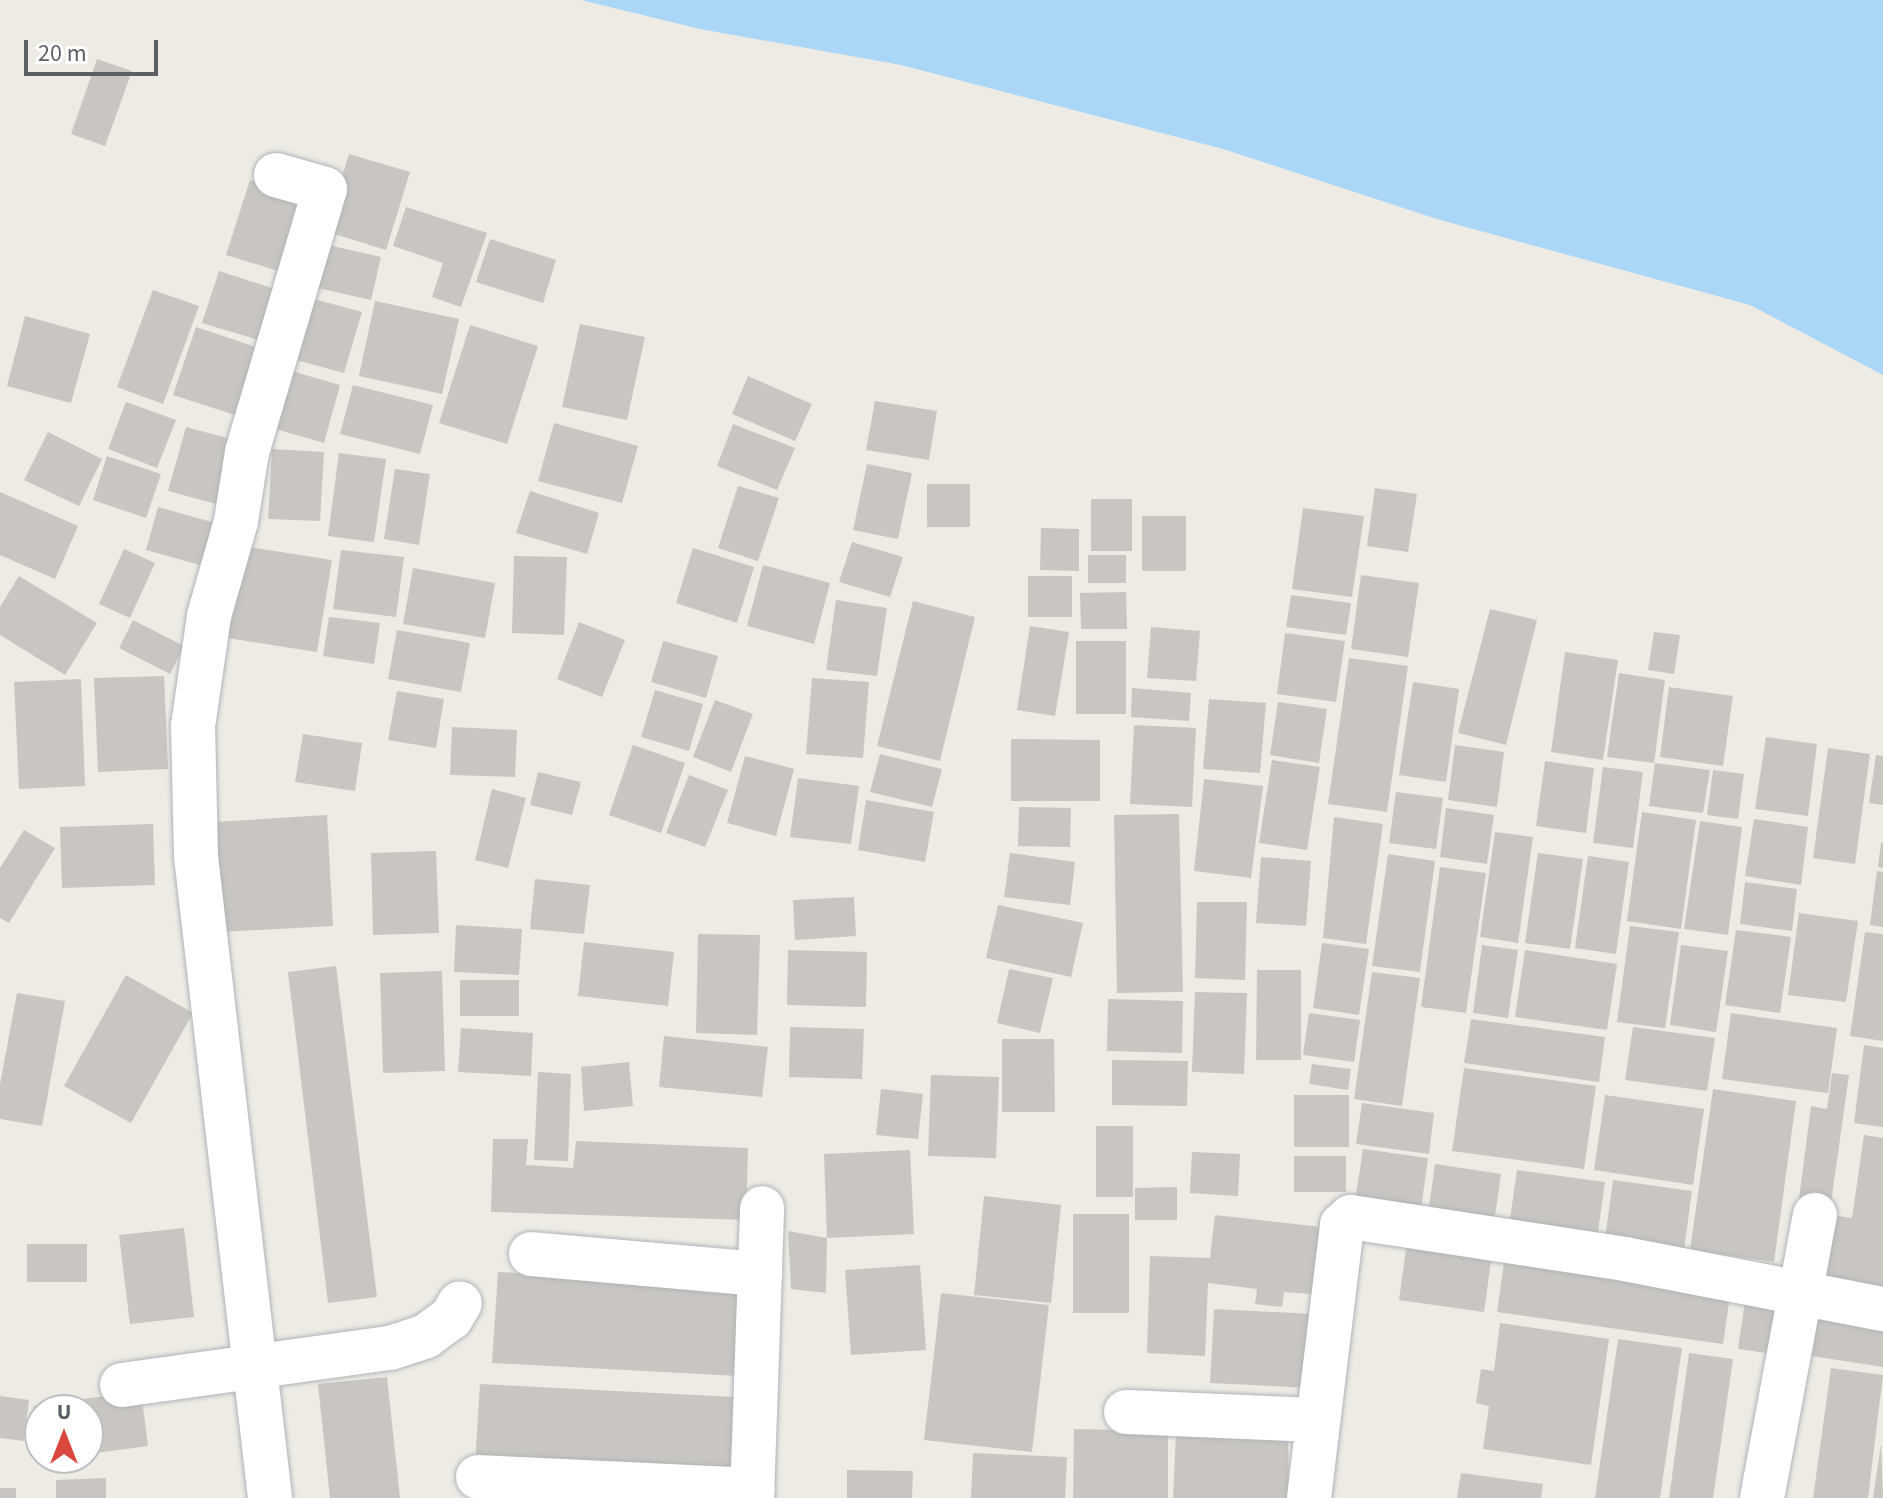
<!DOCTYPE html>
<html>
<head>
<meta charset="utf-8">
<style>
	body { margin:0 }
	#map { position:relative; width:1883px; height:1498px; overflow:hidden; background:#edebe4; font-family:"Source Sans 3",sans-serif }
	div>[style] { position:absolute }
	.water>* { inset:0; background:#aad7f7 }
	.building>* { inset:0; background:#c9c6c1 }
	.roads { filter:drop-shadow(0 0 2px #b1b4b8) drop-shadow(0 0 2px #b1b4b8) }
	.minor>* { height:44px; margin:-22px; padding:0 22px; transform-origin:22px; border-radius:22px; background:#fff }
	span { translate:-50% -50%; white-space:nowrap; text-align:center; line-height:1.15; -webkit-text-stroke:7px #fff; paint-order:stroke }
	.north { position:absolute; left:24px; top:1394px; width:80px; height:80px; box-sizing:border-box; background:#fff; border:2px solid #bebfc1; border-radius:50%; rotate:0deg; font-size:22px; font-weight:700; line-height:32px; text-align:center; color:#5c5f63 }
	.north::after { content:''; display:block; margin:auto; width:28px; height:36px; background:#d9483e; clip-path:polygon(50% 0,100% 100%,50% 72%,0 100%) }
	.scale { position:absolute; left:24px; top:40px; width:134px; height:36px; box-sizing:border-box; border:4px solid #5c5f63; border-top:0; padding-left:10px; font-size:24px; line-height:28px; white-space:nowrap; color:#5c5f63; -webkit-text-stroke:6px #fff; paint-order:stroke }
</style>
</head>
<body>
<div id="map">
	<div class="water">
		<div style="clip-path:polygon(581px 0,1883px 0,1883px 375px,1750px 305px,1437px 219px,1223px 149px,901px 65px,700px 29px)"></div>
	</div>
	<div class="building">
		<div style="clip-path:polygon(97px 59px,132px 71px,105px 146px,71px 134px)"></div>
		<div style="clip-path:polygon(349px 154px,410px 172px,386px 250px,325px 231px)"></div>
		<div style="clip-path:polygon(250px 180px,312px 199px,288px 274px,226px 255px)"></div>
		<div style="clip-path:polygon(406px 207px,487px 233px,461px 307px,432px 297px,443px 263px,393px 246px)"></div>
		<div style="clip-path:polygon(490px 239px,556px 260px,543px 303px,476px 282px)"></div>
		<div style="clip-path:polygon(319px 243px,381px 257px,371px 300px,309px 286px)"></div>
		<div style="clip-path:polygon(219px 271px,281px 291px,265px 342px,202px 323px)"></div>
		<div style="clip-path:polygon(153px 290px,199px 306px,163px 404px,117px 387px)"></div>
		<div style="clip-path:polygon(303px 296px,362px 312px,344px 373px,285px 357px)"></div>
		<div style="clip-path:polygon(375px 301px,459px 319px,442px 394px,359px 376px)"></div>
		<div style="clip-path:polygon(25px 316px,90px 334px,71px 403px,7px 386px)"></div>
		<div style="clip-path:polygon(580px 324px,645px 337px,627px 420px,562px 407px)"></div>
		<div style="clip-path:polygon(470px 325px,538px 346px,507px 444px,439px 423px)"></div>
		<div style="clip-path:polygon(196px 327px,262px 349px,241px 417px,173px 395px)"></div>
		<div style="clip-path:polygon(288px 370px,340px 385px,324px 443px,272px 428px)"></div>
		<div style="clip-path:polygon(748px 376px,812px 404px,795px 441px,732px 414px)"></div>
		<div style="clip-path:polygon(353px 385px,433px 405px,420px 454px,340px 434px)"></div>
		<div style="clip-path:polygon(875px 401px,937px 411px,929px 460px,866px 450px)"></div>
		<div style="clip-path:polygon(126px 402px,176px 420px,157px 468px,108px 449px)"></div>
		<div style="clip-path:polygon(554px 423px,638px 446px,622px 503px,538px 481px)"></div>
		<div style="clip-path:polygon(733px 424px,795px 448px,777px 490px,717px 466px)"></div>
		<div style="clip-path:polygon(186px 427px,238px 441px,220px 505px,168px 491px)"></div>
		<div style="clip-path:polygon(48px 432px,102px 459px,79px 506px,24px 480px)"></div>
		<div style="clip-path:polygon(272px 449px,324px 452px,320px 521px,268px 519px)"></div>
		<div style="clip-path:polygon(339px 453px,386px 459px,374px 542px,328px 536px)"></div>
		<div style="clip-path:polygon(107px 456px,161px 474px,146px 518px,93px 500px)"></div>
		<div style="clip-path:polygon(867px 464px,912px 473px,898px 539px,853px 530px)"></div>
		<div style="clip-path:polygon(395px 469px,430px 474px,419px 545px,384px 539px)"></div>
		<div style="clip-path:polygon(927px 484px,970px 484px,970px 527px,927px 527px)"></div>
		<div style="clip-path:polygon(738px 486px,779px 498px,758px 561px,718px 548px)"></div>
		<div style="clip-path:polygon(1375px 488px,1417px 494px,1408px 552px,1367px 546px)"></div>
		<div style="clip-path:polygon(530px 491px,599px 513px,587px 554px,516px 533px)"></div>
		<div style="clip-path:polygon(0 492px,78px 526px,55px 579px,0 555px)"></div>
		<div style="clip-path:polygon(1091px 499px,1132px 499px,1132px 551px,1091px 551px)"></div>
		<div style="clip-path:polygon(158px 507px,226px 526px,214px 569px,146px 550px)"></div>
		<div style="clip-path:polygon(1303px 508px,1364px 516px,1352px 597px,1292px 589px)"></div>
		<div style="clip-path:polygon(1142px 516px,1186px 516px,1186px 571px,1142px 571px)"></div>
		<div style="clip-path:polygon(1041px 528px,1079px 529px,1079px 571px,1040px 570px)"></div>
		<div style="clip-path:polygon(852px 542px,903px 557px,890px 597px,839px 582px)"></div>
		<div style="clip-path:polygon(242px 546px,332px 560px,317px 652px,227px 638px)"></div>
		<div style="clip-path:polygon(693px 548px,754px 567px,737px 623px,676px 603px)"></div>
		<div style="clip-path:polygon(124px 549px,155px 563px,130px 618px,99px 604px)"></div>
		<div style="clip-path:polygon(341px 550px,404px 557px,396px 617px,333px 609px)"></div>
		<div style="clip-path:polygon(1088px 555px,1126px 555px,1126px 583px,1088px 583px)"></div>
		<div style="clip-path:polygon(514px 556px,567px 557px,564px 635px,512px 633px)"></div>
		<div style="clip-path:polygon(763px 565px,830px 583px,814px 644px,747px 626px)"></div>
		<div style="clip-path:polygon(413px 568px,495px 583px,485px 638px,403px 624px)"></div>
		<div style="clip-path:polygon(1361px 575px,1419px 583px,1408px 657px,1351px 649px)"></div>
		<div style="clip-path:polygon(19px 576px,97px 623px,65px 675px,0 635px,0 607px)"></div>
		<div style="clip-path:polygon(1028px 576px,1072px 576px,1072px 617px,1028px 617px)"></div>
		<div style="clip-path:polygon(1126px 592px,1127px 629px,1081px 629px,1080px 593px)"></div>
		<div style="clip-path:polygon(1291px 595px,1351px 603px,1346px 635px,1286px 627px)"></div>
		<div style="clip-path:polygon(836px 600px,887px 608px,877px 676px,826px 670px)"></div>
		<div style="clip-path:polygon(913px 601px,975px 617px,940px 761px,877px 746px)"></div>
		<div style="clip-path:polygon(1490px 609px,1537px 620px,1506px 745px,1458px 733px)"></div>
		<div style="clip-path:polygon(329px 617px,380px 623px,374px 664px,323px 656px)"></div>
		<div style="clip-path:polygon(133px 620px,184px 646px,170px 674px,119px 648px)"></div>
		<div style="clip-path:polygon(579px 622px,625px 640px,602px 697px,557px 679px)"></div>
		<div style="clip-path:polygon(1030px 626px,1069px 632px,1055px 716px,1017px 710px)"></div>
		<div style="clip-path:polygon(1151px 627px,1200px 631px,1196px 681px,1147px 678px)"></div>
		<div style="clip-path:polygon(397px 630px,470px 643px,461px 692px,388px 679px)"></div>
		<div style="clip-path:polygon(1654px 632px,1680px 635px,1674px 674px,1648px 670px)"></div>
		<div style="clip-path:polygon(1285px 633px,1345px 641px,1336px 702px,1277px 694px)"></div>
		<div style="clip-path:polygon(663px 641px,718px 656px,706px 698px,651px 682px)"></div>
		<div style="clip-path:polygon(1076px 641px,1126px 641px,1126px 714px,1076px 714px)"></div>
		<div style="clip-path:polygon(1565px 652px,1618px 660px,1603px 760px,1551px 752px)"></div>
		<div style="clip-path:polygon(1349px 658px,1408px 666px,1387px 812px,1328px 804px)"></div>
		<div style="clip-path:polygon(1619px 673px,1665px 680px,1654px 763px,1607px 757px)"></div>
		<div style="clip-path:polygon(164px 676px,168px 769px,98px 772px,94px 678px)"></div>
		<div style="clip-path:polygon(812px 678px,869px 682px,863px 758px,806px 754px)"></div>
		<div style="clip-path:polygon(81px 679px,85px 786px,19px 789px,14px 682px)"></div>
		<div style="clip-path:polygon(1413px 682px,1459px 689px,1446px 782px,1399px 775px)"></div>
		<div style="clip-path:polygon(1669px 687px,1733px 696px,1723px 766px,1660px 757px)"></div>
		<div style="clip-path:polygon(1132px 688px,1191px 693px,1189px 721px,1131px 717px)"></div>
		<div style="clip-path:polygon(655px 690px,703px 704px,689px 751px,641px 737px)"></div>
		<div style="clip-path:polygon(397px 691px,444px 699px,436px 748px,388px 740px)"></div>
		<div style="clip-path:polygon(1209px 699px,1266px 703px,1260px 773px,1203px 769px)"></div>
		<div style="clip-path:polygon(715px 700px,753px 714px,731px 772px,693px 757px)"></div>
		<div style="clip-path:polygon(1278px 702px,1327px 709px,1319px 763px,1270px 755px)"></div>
		<div style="clip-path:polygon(1134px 725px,1196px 728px,1192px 807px,1130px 804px)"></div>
		<div style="clip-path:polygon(452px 727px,517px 730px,515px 777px,450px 775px)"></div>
		<div style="clip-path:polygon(303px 734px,362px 743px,355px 791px,295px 782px)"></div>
		<div style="clip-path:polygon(1766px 737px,1817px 744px,1808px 816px,1755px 809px)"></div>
		<div style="clip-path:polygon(1011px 739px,1100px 740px,1100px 801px,1011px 801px)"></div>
		<div style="clip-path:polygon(633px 745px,685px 763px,661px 833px,609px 815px)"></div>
		<div style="clip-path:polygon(1455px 745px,1504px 752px,1497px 807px,1448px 800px)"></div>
		<div style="clip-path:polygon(1828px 748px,1870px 754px,1855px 864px,1813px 858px)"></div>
		<div style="clip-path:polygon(880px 754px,942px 769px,932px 807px,870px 792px)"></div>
		<div style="clip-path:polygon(1876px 755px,1883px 756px,1883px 805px,1869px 803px)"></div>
		<div style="clip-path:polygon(745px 756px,794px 769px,776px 836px,727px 823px)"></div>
		<div style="clip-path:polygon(1272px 760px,1320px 767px,1307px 850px,1259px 843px)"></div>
		<div style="clip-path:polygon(1545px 761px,1594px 768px,1586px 833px,1536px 826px)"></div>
		<div style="clip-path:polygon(1655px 763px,1710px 770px,1703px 813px,1649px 806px)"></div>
		<div style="clip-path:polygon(1603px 767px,1643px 772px,1633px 848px,1593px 843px)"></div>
		<div style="clip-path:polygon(1713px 770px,1744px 774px,1738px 819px,1707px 815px)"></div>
		<div style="clip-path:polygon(538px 772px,581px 782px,572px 815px,530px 805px)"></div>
		<div style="clip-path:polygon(689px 775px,728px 790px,705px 847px,666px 833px)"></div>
		<div style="clip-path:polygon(798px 778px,859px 786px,851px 844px,790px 837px)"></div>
		<div style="clip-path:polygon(1204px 779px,1263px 786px,1251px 878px,1194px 871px)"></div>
		<div style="clip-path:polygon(492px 789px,526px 798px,508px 868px,475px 860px)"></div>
		<div style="clip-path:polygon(1396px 792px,1443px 798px,1436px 849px,1389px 843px)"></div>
		<div style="clip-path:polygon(866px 800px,934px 812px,925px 862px,858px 850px)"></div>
		<div style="clip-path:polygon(1019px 807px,1071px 808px,1070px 847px,1018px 846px)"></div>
		<div style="clip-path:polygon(1446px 808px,1494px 815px,1487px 864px,1440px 857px)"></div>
		<div style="clip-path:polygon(1642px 812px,1696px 820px,1681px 929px,1627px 921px)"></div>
		<div style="clip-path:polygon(1179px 814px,1183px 992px,1117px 993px,1114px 815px)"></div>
		<div style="clip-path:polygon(327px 815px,333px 926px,220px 932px,214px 822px)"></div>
		<div style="clip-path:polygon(1334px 817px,1383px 824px,1366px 944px,1323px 938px)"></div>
		<div style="clip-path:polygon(1754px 819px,1808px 827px,1801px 885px,1745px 876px)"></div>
		<div style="clip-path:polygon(1700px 821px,1742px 827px,1728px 935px,1684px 929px)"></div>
		<div style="clip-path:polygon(153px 824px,155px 885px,62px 888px,60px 827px)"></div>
		<div style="clip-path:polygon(24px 830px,55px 848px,9px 923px,0 918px,0 868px)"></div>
		<div style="clip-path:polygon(1495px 832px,1533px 837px,1518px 943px,1480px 937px)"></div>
		<div style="clip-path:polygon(1881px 843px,1883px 843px,1883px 868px,1878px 867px)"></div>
		<div style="clip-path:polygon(436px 851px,439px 933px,373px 935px,371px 853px)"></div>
		<div style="clip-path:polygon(1010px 853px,1075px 862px,1070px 905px,1004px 897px)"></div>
		<div style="clip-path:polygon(1538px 853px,1583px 859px,1570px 949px,1525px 943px)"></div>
		<div style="clip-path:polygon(1388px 854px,1435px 861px,1420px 972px,1372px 966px)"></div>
		<div style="clip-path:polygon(1588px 856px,1629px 862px,1616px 954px,1575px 948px)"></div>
		<div style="clip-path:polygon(1261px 857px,1311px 861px,1306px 926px,1256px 923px)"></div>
		<div style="clip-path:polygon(1440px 867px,1486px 873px,1466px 1013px,1421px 1007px)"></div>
		<div style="clip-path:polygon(1877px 871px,1883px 872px,1883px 927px,1870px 925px)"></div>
		<div style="clip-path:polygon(535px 879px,590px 885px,584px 934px,530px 929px)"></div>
		<div style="clip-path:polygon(1745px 882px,1797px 889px,1792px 931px,1740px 924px)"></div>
		<div style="clip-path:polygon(854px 897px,856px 936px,795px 940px,793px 900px)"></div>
		<div style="clip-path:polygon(1197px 902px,1247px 902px,1245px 980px,1195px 978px)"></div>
		<div style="clip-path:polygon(998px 905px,1083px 923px,1071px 977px,986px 958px)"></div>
		<div style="clip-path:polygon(1799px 913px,1858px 921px,1846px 1002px,1788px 995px)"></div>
		<div style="clip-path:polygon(456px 925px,522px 929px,519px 975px,454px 972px)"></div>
		<div style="clip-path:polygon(1630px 926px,1679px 932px,1665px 1028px,1617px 1022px)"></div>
		<div style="clip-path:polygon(1736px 930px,1791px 937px,1780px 1013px,1725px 1005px)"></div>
		<div style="clip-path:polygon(1865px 932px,1883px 934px,1883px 1041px,1850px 1036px)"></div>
		<div style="clip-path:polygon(698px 934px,760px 935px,757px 1035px,696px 1033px)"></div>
		<div style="clip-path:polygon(584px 942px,674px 952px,668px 1006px,578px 996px)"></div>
		<div style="clip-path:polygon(1322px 943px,1369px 949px,1359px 1015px,1313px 1008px)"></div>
		<div style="clip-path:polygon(1482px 945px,1518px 950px,1508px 1018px,1473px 1013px)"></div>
		<div style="clip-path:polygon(1681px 945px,1728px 951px,1716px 1032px,1670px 1025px)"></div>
		<div style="clip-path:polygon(788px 950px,867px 952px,866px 1007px,787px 1005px)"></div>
		<div style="clip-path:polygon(1525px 950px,1617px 964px,1607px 1030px,1515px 1017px)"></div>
		<div style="clip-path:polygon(336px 966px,377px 1297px,328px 1303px,288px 972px)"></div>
		<div style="clip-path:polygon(1009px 969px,1053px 978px,1040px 1033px,997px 1023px)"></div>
		<div style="clip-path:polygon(1257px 970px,1301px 970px,1301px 1060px,1256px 1060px)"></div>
		<div style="clip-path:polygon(442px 971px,445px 1071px,383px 1073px,380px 973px)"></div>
		<div style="clip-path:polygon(1372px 972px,1420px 978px,1402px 1106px,1354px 1099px)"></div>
		<div style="clip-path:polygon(126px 975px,193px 1013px,131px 1123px,64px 1086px)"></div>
		<div style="clip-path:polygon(460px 980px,519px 980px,519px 1016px,460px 1016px)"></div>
		<div style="clip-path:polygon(1195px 992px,1247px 993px,1244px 1074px,1192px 1072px)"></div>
		<div style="clip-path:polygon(17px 993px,65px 1001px,42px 1126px,0 1119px,0 1084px)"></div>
		<div style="clip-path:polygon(1108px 999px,1183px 1001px,1182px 1053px,1107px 1051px)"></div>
		<div style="clip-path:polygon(1309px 1013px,1360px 1020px,1354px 1062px,1303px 1055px)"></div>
		<div style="clip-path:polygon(1731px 1013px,1837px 1028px,1828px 1093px,1722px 1079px)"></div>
		<div style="clip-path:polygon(1471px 1019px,1605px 1037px,1599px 1082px,1464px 1063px)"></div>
		<div style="clip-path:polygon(790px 1027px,864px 1029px,862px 1079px,789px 1077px)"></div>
		<div style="clip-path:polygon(1633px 1027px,1715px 1038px,1707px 1091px,1625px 1080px)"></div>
		<div style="clip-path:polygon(461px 1028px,533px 1033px,531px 1076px,458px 1072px)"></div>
		<div style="clip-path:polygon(664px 1036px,768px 1047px,762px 1097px,659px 1087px)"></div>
		<div style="clip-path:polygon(1002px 1039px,1054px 1039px,1055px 1112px,1002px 1112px)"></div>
		<div style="clip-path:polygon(1864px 1045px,1883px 1048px,1883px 1127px,1854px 1123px)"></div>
		<div style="clip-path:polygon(1112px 1060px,1188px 1061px,1187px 1106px,1112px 1105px)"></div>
		<div style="clip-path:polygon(629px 1062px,633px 1106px,584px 1111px,581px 1067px)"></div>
		<div style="clip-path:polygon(1312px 1064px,1351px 1069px,1348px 1090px,1309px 1084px)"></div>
		<div style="clip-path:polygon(1464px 1068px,1596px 1086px,1584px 1169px,1452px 1151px)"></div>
		<div style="clip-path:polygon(538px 1072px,571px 1074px,568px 1161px,534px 1160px)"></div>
		<div style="clip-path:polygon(1832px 1073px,1849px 1075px,1831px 1203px,1799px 1199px,1811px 1106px,1827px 1109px)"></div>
		<div style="clip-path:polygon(931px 1075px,999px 1077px,996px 1158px,928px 1156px)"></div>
		<div style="clip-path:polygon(881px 1089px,923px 1094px,918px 1139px,876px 1135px)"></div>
		<div style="clip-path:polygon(1713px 1089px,1796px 1101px,1774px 1262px,1690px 1250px)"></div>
		<div style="clip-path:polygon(1294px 1095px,1349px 1095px,1349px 1147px,1294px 1147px)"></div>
		<div style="clip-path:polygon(1605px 1095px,1704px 1109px,1693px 1185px,1594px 1170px)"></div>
		<div style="clip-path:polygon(1362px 1103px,1434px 1113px,1429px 1154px,1356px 1144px)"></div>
		<div style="clip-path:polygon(1096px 1126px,1133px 1126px,1133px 1197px,1096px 1197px)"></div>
		<div style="clip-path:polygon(1864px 1135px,1883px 1138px,1883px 1301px,1820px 1292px,1831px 1215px,1852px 1218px)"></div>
		<div style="clip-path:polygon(493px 1139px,528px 1139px,526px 1165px,573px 1168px,576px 1141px,748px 1148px,746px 1220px,491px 1212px)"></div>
		<div style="clip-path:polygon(1363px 1149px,1428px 1158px,1420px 1217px,1354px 1208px)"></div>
		<div style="clip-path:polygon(910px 1150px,914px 1234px,827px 1238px,824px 1154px)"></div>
		<div style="clip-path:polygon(1192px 1152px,1240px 1154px,1238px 1196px,1190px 1193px)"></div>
		<div style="clip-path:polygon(1294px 1156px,1346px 1156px,1346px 1192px,1294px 1192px)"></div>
		<div style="clip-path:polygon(1435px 1164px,1501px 1174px,1493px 1230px,1427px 1221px)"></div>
		<div style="clip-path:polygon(1517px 1170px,1605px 1182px,1596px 1245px,1508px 1233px)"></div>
		<div style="clip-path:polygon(1613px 1180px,1692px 1191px,1683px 1257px,1604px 1246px)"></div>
		<div style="clip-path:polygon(1177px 1187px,1177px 1220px,1135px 1220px,1135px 1188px)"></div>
		<div style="clip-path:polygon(984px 1196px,1061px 1205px,1051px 1303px,974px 1295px)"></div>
		<div style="clip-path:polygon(1073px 1214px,1129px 1214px,1129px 1313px,1073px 1313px)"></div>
		<div style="clip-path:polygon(1215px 1215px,1331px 1228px,1324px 1295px,1284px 1292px,1282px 1307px,1255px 1304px,1257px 1289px,1208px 1283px,1205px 1356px,1147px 1353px,1150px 1256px,1210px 1258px)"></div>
		<div style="clip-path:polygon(184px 1228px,194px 1317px,130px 1324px,119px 1235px)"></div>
		<div style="clip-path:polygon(1409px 1228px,1494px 1240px,1484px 1312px,1399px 1300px)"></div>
		<div style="clip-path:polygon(788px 1231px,827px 1238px,826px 1293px,791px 1289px)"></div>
		<div style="clip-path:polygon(27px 1244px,87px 1244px,87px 1282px,27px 1282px)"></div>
		<div style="clip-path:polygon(1506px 1249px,1732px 1281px,1723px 1344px,1497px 1312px)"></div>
		<div style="clip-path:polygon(920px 1265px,926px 1350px,851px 1355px,845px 1270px)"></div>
		<div style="clip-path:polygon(498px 1272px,743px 1284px,738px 1376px,492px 1363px)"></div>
		<div style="clip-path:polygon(1747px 1287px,1789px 1293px,1780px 1355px,1738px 1349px)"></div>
		<div style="clip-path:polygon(941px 1293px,1049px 1305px,1032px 1452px,924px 1440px)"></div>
		<div style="clip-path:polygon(1820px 1307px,1883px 1315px,1883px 1367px,1812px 1356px)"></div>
		<div style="clip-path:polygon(1214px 1309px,1314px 1314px,1310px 1388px,1210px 1383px)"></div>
		<div style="clip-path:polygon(1500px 1323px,1609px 1339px,1591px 1465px,1483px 1449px,1489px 1406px,1476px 1403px,1481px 1369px,1494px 1371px)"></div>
		<div style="clip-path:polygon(1618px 1339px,1682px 1348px,1660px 1498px,1595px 1498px)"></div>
		<div style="clip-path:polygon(1689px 1353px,1733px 1359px,1713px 1498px,1669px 1498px)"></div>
		<div style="clip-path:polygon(1831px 1368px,1883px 1375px,1868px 1498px,1813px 1498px)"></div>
		<div style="clip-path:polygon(387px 1377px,400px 1498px,330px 1498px,318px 1384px)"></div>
		<div style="clip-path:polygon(480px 1384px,735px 1397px,730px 1478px,475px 1464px)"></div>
		<div style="clip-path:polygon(141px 1391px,148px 1446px,88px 1454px,88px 1410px,40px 1410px,38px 1449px,33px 1406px)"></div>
		<div style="clip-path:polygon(0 1396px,29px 1400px,24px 1441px,0 1438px)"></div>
		<div style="clip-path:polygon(1074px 1429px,1168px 1431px,1168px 1498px,1073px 1498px)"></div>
		<div style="clip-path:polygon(1176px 1432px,1288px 1434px,1289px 1498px,1173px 1498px)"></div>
		<div style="clip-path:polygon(1881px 1444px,1883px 1498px,1873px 1498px)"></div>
		<div style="clip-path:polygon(973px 1453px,1067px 1457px,1065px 1498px,971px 1498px)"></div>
		<div style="clip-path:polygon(847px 1470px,913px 1471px,912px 1498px,847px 1498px)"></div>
		<div style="clip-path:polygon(1461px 1473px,1543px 1484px,1541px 1498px,1457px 1498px)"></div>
		<div style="clip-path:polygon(106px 1478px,106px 1498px,56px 1498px,56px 1480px)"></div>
		<div style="clip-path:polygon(0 1488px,16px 1488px,16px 1498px,0 1498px)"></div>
	</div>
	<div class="roads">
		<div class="minor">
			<div style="left:531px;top:1254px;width:230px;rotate:5deg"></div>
			<div style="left:122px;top:1385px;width:271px;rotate:-7.9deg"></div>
			<div style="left:390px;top:1348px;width:38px;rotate:-18deg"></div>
			<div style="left:426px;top:1336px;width:31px;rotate:-36deg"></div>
			<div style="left:451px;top:1318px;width:17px;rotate:-59deg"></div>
			<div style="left:1126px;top:1412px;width:191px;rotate:2.4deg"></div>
			<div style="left:478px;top:1477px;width:275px;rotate:2.7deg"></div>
			<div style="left:270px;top:1498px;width:646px;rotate:-96.58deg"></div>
			<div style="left:196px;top:856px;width:130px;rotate:-91.3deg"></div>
			<div style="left:193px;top:726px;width:111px;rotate:-81.7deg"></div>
			<div style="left:209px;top:616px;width:99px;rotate:-74.1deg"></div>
			<div style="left:236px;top:521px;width:70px;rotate:-80.9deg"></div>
			<div style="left:247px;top:452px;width:274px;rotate:-73.5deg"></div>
			<div style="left:325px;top:189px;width:51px;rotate:-164.1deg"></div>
			<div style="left:752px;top:1498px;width:290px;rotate:-88deg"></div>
			<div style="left:1309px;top:1498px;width:275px;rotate:-83.1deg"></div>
			<div style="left:1342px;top:1225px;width:12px;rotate:-42deg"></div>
			<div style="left:1351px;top:1217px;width:277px;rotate:8.7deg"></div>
			<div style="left:1625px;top:1259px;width:263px;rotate:11deg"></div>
			<div style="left:1762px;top:1498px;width:288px;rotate:-79.4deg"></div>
		</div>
	</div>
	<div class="north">U</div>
	<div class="scale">20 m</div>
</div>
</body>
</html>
